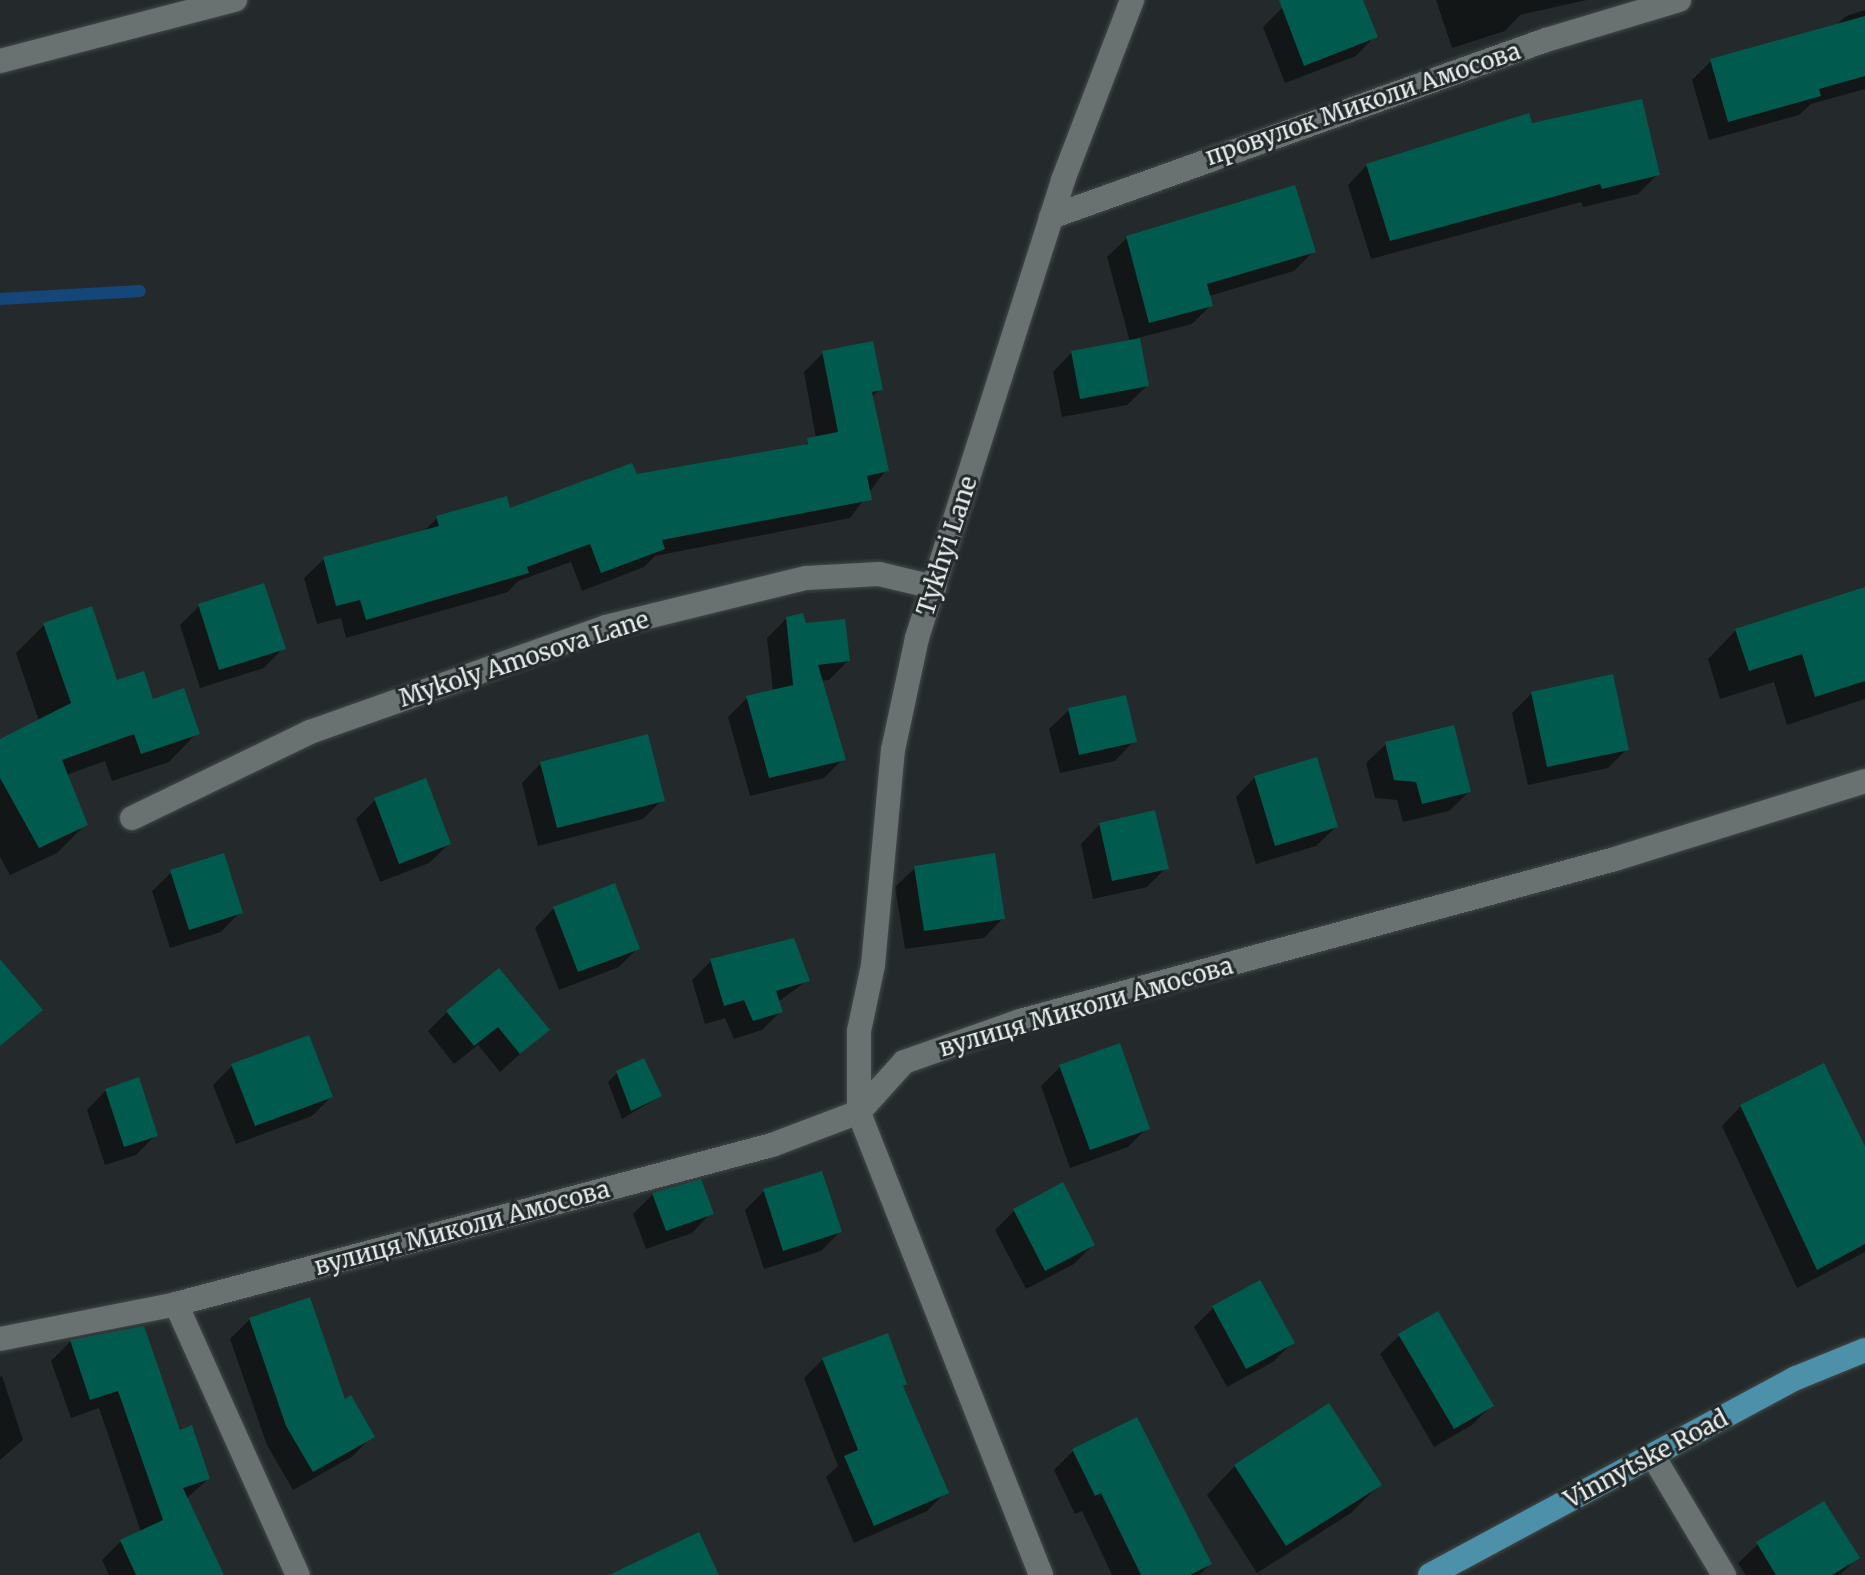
<!DOCTYPE html>
<html>
<head>
<meta charset="utf-8">
<style>
	body { margin:0 }
	#map { position:relative; width:1865px; height:1575px; overflow:hidden; background:#242a2b; font-family:Merriweather,serif }
	div>[style] { position:absolute }
	.shadow>* { inset:0; background:#0007 }
	.stream>* { height:12px; margin:-6px; padding:0 6px; transform-origin:6px; border-radius:6px; background:#15467a }
	.building>* { inset:0; background:#005a4e }
	.roads { filter:drop-shadow(0 0 2px #424848) drop-shadow(0 0 2px #424848) }
	.minor>* { height:24px; margin:-12px; padding:0 12px; transform-origin:12px; border-radius:12px; background:#697171 }
	.major>* { height:24px; margin:-12px; padding:0 12px; transform-origin:12px; border-radius:12px; background:#4d90aa }
	span { translate:-50% -50%; white-space:nowrap; text-align:center; line-height:1.15; -webkit-text-stroke:6px #242a2b; paint-order:stroke }
	.street-label { font-size:24px; color:#eaeeee }
</style>
</head>
<body>
<div id="map">
	<div class="shadow">
		<div style="clip-path:polygon(1302px 0,1361px 0,1375px 36px,1356px 56px,1285px 83px,1263px 27px,1282px 8px)"></div>
		<div style="clip-path:polygon(1436px 0,1587px 0,1520px 15px,1505px 31px,1452px 48px)"></div>
		<div style="clip-path:polygon(1865px 10px,1865px 89px,1811px 104px,1799px 115px,1709px 140px,1692px 80px,1711px 61px,1835px 26px,1846px 16px)"></div>
		<div style="clip-path:polygon(1531px 125px,1657px 175px,1638px 194px,1583px 207px,1581px 202px,1371px 259px,1348px 185px,1367px 165px)"></div>
		<div style="clip-path:polygon(1127px 238px,1313px 252px,1294px 271px,1209px 296px,1211px 305px,1192px 324px,1138px 338px,1147px 386px,1127px 405px,1062px 417px,1053px 372px,1072px 352px,1130px 342px,1107px 257px)"></div>
		<div style="clip-path:polygon(823px 353px,880px 389px,871px 398px,886px 470px,850px 518px,655px 556px,644px 567px,582px 591px,571px 562px,518px 581px,508px 592px,346px 638px,341px 618px,317px 624px,304px 578px,324px 559px,423px 532px,437px 518px,509px 510px,636px 477px,801px 447px,816px 438px,804px 372px)"></div>
		<div style="clip-path:polygon(1865px 589px,1865px 699px,1787px 725px,1774px 682px,1720px 699px,1708px 659px,1736px 630px)"></div>
		<div style="clip-path:polygon(199px 606px,283px 648px,264px 668px,200px 688px,180px 625px)"></div>
		<div style="clip-path:polygon(787px 618px,805px 625px,848px 661px,829px 680px,821px 681px,843px 759px,824px 778px,750px 796px,728px 717px,747px 698px,773px 691px,767px 638px)"></div>
		<div style="clip-path:polygon(44px 625px,116px 682px,197px 733px,169px 762px,112px 781px,105px 761px,66px 775px,86px 824px,57px 853px,10px 875px,0 857px,0 741px,39px 721px,16px 653px)"></div>
		<div style="clip-path:polygon(1532px 693px,1627px 749px,1608px 768px,1528px 785px,1512px 713px)"></div>
		<div style="clip-path:polygon(1069px 710px,1134px 741px,1115px 761px,1060px 773px,1049px 729px)"></div>
		<div style="clip-path:polygon(1386px 744px,1469px 792px,1449px 811px,1403px 822px,1397px 800px,1375px 798px,1366px 763px)"></div>
		<div style="clip-path:polygon(541px 763px,662px 800px,643px 819px,538px 846px,522px 783px)"></div>
		<div style="clip-path:polygon(1255px 777px,1336px 827px,1316px 846px,1256px 864px,1236px 797px)"></div>
		<div style="clip-path:polygon(375px 800px,449px 844px,429px 863px,380px 882px,356px 819px)"></div>
		<div style="clip-path:polygon(1100px 824px,1166px 868px,1147px 887px,1093px 899px,1081px 844px)"></div>
		<div style="clip-path:polygon(915px 868px,1003px 918px,984px 938px,905px 949px,895px 887px)"></div>
		<div style="clip-path:polygon(172px 872px,240px 912px,221px 932px,170px 948px,152px 891px)"></div>
		<div style="clip-path:polygon(554px 908px,638px 948px,619px 967px,559px 990px,535px 928px)"></div>
		<div style="clip-path:polygon(711px 961px,808px 980px,778px 1002px,781px 1011px,762px 1030px,734px 1039px,725px 1018px,705px 1024px,692px 980px)"></div>
		<div style="clip-path:polygon(447px 1012px,547px 1030px,500px 1072px,478px 1045px,454px 1064px,428px 1031px)"></div>
		<div style="clip-path:polygon(232px 1066px,331px 1097px,312px 1116px,236px 1144px,213px 1085px)"></div>
		<div style="clip-path:polygon(1060px 1067px,1147px 1128px,1128px 1147px,1070px 1168px,1041px 1086px)"></div>
		<div style="clip-path:polygon(617px 1073px,660px 1096px,622px 1119px,608px 1082px)"></div>
		<div style="clip-path:polygon(106px 1090px,155px 1136px,136px 1155px,105px 1165px,87px 1110px)"></div>
		<div style="clip-path:polygon(1741px 1106px,1865px 1153px,1865px 1252px,1797px 1288px,1722px 1126px)"></div>
		<div style="clip-path:polygon(764px 1191px,840px 1232px,821px 1251px,764px 1269px,745px 1210px)"></div>
		<div style="clip-path:polygon(653px 1194px,711px 1213px,692px 1233px,646px 1249px,633px 1214px)"></div>
		<div style="clip-path:polygon(1014px 1211px,1093px 1245px,1074px 1264px,1026px 1289px,995px 1230px)"></div>
		<div style="clip-path:polygon(1213px 1308px,1293px 1342px,1273px 1362px,1227px 1387px,1194px 1327px)"></div>
		<div style="clip-path:polygon(250px 1319px,372px 1436px,353px 1456px,293px 1490px,267px 1445px,230px 1339px)"></div>
		<div style="clip-path:polygon(142px 1328px,179px 1432px,208px 1479px,186px 1499px,217px 1575px,109px 1575px,102px 1560px,121px 1541px,141px 1532px,99px 1408px,71px 1418px,51px 1361px,70px 1342px)"></div>
		<div style="clip-path:polygon(1400px 1335px,1491px 1406px,1472px 1425px,1434px 1447px,1380px 1354px)"></div>
		<div style="clip-path:polygon(823px 1359px,901px 1387px,946px 1492px,927px 1511px,854px 1543px,826px 1477px,838px 1466px,804px 1378px)"></div>
		<div style="clip-path:polygon(2px 1376px,23px 1440px,0 1460px,0 1377px)"></div>
		<div style="clip-path:polygon(1136px 1420px,1210px 1564px,1199px 1575px,1112px 1575px,1082px 1511px,1075px 1514px,1054px 1470px,1073px 1451px)"></div>
		<div style="clip-path:polygon(1235px 1466px,1379px 1485px,1351px 1513px,1257px 1573px,1207px 1495px)"></div>
		<div style="clip-path:polygon(1758px 1544px,1857px 1558px,1840px 1575px,1746px 1575px,1738px 1563px)"></div>
	</div>
	<div class="stream">
		<div style="left:0;top:299px;width:140px;rotate:-3.3deg"></div>
	</div>
	<div class="building">
		<div style="clip-path:polygon(1279px 0,1363px 0,1378px 37px,1304px 66px)"></div>
		<div style="clip-path:polygon(1865px 16px,1865px 76px,1819px 89px,1821px 96px,1728px 122px,1710px 59px)"></div>
		<div style="clip-path:polygon(1642px 99px,1660px 175px,1602px 189px,1600px 184px,1390px 241px,1366px 164px,1529px 113px,1532px 123px)"></div>
		<div style="clip-path:polygon(1295px 185px,1316px 252px,1207px 284px,1213px 306px,1149px 323px,1126px 236px)"></div>
		<div style="clip-path:polygon(1140px 338px,1149px 386px,1080px 399px,1071px 351px)"></div>
		<div style="clip-path:polygon(873px 341px,883px 390px,872px 392px,889px 471px,867px 476px,872px 500px,662px 540px,665px 549px,601px 573px,590px 544px,527px 567px,529px 573px,366px 620px,360px 600px,336px 606px,323px 557px,439px 526px,436px 516px,507px 496px,510px 508px,632px 463px,637px 474px,808px 444px,807px 438px,838px 432px,822px 351px)"></div>
		<div style="clip-path:polygon(264px 583px,286px 649px,219px 670px,198px 604px)"></div>
		<div style="clip-path:polygon(1865px 587px,1865px 681px,1815px 697px,1802px 654px,1749px 671px,1735px 629px)"></div>
		<div style="clip-path:polygon(92px 606px,117px 680px,144px 671px,153px 699px,184px 688px,200px 734px,141px 754px,134px 734px,62px 760px,88px 825px,39px 848px,0 778px,0 739px,71px 703px,43px 623px)"></div>
		<div style="clip-path:polygon(803px 613px,806px 623px,845px 619px,850px 661px,818px 665px,846px 760px,769px 778px,746px 696px,793px 685px,786px 617px)"></div>
		<div style="clip-path:polygon(1613px 674px,1629px 750px,1547px 767px,1531px 692px)"></div>
		<div style="clip-path:polygon(1126px 695px,1137px 742px,1079px 755px,1068px 708px)"></div>
		<div style="clip-path:polygon(1454px 725px,1471px 792px,1422px 804px,1416px 782px,1394px 780px,1385px 742px)"></div>
		<div style="clip-path:polygon(648px 734px,665px 801px,557px 828px,540px 762px)"></div>
		<div style="clip-path:polygon(1317px 757px,1338px 827px,1275px 846px,1254px 776px)"></div>
		<div style="clip-path:polygon(426px 778px,451px 844px,399px 864px,374px 798px)"></div>
		<div style="clip-path:polygon(1155px 810px,1169px 869px,1112px 881px,1099px 823px)"></div>
		<div style="clip-path:polygon(224px 853px,243px 913px,189px 930px,170px 870px)"></div>
		<div style="clip-path:polygon(995px 853px,1005px 919px,924px 931px,914px 866px)"></div>
		<div style="clip-path:polygon(615px 883px,640px 949px,578px 972px,553px 907px)"></div>
		<div style="clip-path:polygon(794px 938px,810px 981px,776px 991px,783px 1012px,753px 1021px,744px 1000px,724px 1006px,710px 959px)"></div>
		<div style="clip-path:polygon(0 959px,43px 1010px,0 1046px)"></div>
		<div style="clip-path:polygon(499px 968px,550px 1030px,520px 1054px,498px 1027px,474px 1046px,446px 1011px)"></div>
		<div style="clip-path:polygon(309px 1035px,333px 1097px,255px 1126px,231px 1064px)"></div>
		<div style="clip-path:polygon(1120px 1043px,1150px 1129px,1090px 1150px,1059px 1065px)"></div>
		<div style="clip-path:polygon(644px 1058px,662px 1096px,631px 1111px,616px 1071px)"></div>
		<div style="clip-path:polygon(1824px 1063px,1865px 1146px,1865px 1244px,1817px 1270px,1740px 1105px)"></div>
		<div style="clip-path:polygon(139px 1077px,158px 1136px,124px 1147px,105px 1089px)"></div>
		<div style="clip-path:polygon(822px 1171px,842px 1232px,783px 1251px,763px 1189px)"></div>
		<div style="clip-path:polygon(701px 1179px,714px 1214px,666px 1231px,652px 1193px)"></div>
		<div style="clip-path:polygon(1063px 1182px,1095px 1245px,1045px 1271px,1013px 1209px)"></div>
		<div style="clip-path:polygon(1260px 1280px,1295px 1343px,1246px 1369px,1212px 1306px)"></div>
		<div style="clip-path:polygon(310px 1297px,345px 1399px,351px 1395px,375px 1437px,313px 1472px,286px 1426px,249px 1318px)"></div>
		<div style="clip-path:polygon(1438px 1311px,1494px 1406px,1454px 1429px,1398px 1334px)"></div>
		<div style="clip-path:polygon(144px 1326px,180px 1430px,192px 1425px,210px 1479px,183px 1488px,224px 1575px,136px 1575px,120px 1540px,163px 1520px,118px 1391px,90px 1400px,70px 1340px)"></div>
		<div style="clip-path:polygon(888px 1333px,907px 1384px,903px 1386px,949px 1493px,874px 1526px,844px 1456px,858px 1450px,822px 1358px)"></div>
		<div style="clip-path:polygon(1329px 1403px,1382px 1485px,1286px 1546px,1234px 1465px)"></div>
		<div style="clip-path:polygon(1137px 1417px,1212px 1564px,1190px 1575px,1141px 1575px,1101px 1493px,1095px 1496px,1072px 1449px)"></div>
		<div style="clip-path:polygon(1824px 1501px,1860px 1558px,1832px 1575px,1776px 1575px,1756px 1542px)"></div>
		<div style="clip-path:polygon(699px 1532px,719px 1575px,609px 1575px)"></div>
	</div>
	<div class="roads">
		<div class="minor">
			<div style="left:0;top:61px;width:243px;rotate:-14.6deg"></div>
			<div style="left:1051px;top:217px;width:526px;rotate:-19.68deg"></div>
			<div style="left:1546px;top:40px;width:139px;rotate:-16.7deg"></div>
			<div style="left:132px;top:818px;width:198px;rotate:-25.8deg"></div>
			<div style="left:310px;top:732px;width:314px;rotate:-19.5deg"></div>
			<div style="left:606px;top:627px;width:206px;rotate:-13.8deg"></div>
			<div style="left:806px;top:578px;width:73px;rotate:-3.1deg"></div>
			<div style="left:879px;top:574px;width:57px;rotate:13.3deg"></div>
			<div style="left:176px;top:1304px;width:297px;rotate:65.8deg"></div>
			<div style="left:0;top:1339px;width:179px;rotate:-11.2deg"></div>
			<div style="left:176px;top:1304px;width:617px;rotate:-14.94deg"></div>
			<div style="left:772px;top:1145px;width:93px;rotate:-20.8deg"></div>
			<div style="left:859px;top:1112px;width:67px;rotate:-48deg"></div>
			<div style="left:904px;top:1062px;width:123px;rotate:-19.5deg"></div>
			<div style="left:1020px;top:1021px;width:617px;rotate:-15.23deg"></div>
			<div style="left:1615px;top:859px;width:262px;rotate:-17.3deg"></div>
			<div style="left:1653px;top:1456px;width:139px;rotate:59.2deg"></div>
			<div style="left:1041px;top:1575px;width:497px;rotate:-111.5deg"></div>
			<div style="left:859px;top:1112px;width:81px;rotate:-90deg"></div>
			<div style="left:859px;top:1031px;width:67px;rotate:-78deg"></div>
			<div style="left:873px;top:965px;width:216px;rotate:-84.7deg"></div>
			<div style="left:893px;top:750px;width:115px;rotate:-77.9deg"></div>
			<div style="left:917px;top:638px;width:481px;rotate:-72.3deg"></div>
			<div style="left:1063px;top:180px;width:193px;rotate:-69deg"></div>
		</div>
		<div class="major">
			<div style="left:1430px;top:1575px;width:416px;rotate:-28.3deg"></div>
			<div style="left:1796px;top:1378px;width:74px;rotate:-22.1deg"></div>
		</div>
	</div>
	<div class="street-label">
		<span style="left:1363px;top:104px;rotate:-19deg">провулок Миколи Амосова</span>
		<span style="left:947px;top:546px;rotate:-72deg">Tykhyi Lane</span>
		<span style="left:524px;top:659px;rotate:-18deg">Mykoly Amosova Lane</span>
		<span style="left:1086px;top:1007px;rotate:-16deg">вулиця Миколи Амосова</span>
		<span style="left:462px;top:1228px;rotate:-15deg">вулиця Миколи Амосова</span>
		<span style="left:1646px;top:1459px;rotate:-28deg">Vinnytske Road</span>
	</div>
</div>
</body>
</html>
